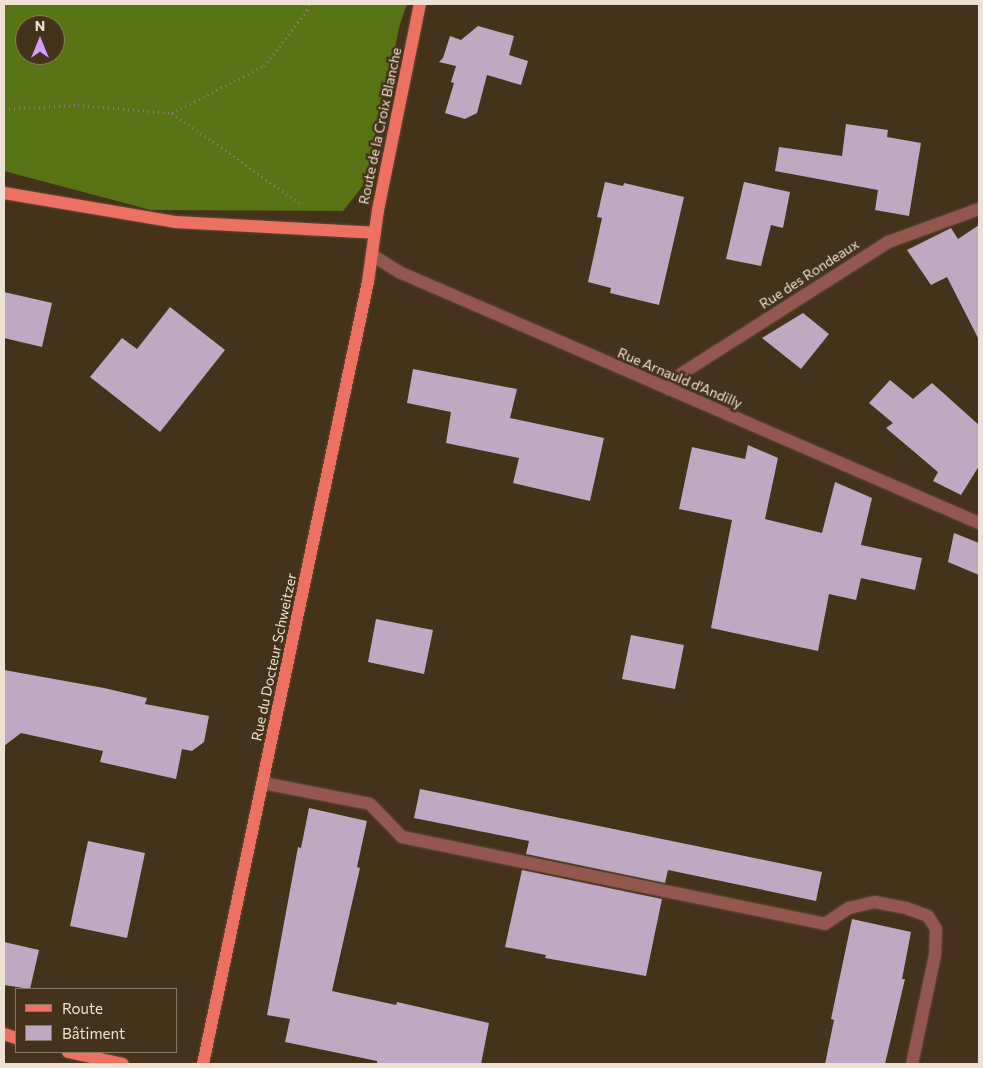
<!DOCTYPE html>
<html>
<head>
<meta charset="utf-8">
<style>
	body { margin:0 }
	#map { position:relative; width:983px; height:1068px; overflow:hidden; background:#45321b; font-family:Commissioner,sans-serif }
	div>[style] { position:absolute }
	.forest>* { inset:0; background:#587313 }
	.building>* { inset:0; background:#bfa8c2 }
	.path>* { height:3px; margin-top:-1.5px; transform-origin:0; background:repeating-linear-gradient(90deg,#8c7c69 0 1px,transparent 0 5px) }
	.roads { filter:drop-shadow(0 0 1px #604e38) drop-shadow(0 0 1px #604e38) }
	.minor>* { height:12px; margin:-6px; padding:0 6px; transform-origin:6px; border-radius:6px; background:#93574e }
	.major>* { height:12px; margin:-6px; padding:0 6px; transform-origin:6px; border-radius:6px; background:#ec7162 }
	span { translate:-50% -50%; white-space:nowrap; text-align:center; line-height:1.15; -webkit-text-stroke:5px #45321b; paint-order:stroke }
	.street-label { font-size:14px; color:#ede1d3 }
	.frame { position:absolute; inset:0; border:5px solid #ede1d3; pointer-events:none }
	.legend { position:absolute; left:15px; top:988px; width:162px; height:65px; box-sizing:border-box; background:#45321b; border:1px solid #887865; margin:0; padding:6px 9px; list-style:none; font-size:15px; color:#ede1d3 }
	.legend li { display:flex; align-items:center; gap:10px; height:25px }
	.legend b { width:25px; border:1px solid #887865 }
	.north { position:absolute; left:15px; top:15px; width:50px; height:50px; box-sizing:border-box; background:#45321b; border:1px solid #887865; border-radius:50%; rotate:0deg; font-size:14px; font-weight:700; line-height:20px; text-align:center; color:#ede1d3 }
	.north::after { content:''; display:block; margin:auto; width:18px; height:22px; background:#d39cfc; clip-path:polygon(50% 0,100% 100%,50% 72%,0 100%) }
</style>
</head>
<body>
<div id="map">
	<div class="forest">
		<div style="clip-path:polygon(evenodd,4px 4px,407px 4px,400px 24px,365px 183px,343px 211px,151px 210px,4px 171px,4px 4px,25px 25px,55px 25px,55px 55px,25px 55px,25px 25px)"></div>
	</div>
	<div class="building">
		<div style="clip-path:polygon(478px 26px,514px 36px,509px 55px,528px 61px,521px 85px,487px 75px,477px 113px,465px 119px,445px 113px,454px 83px,451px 82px,456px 66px,439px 62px,443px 58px,450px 36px,461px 40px)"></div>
		<div style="clip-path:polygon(846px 124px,888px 130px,887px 137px,921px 143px,909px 216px,875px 210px,878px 190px,775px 171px,779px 147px,842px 156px)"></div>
		<div style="clip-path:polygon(605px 182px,623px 186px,624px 183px,684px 197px,659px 305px,610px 293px,611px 288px,588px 282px,602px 218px,597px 217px)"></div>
		<div style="clip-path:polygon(744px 182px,790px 192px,783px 228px,771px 225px,761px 266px,726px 259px)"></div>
		<div style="clip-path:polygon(979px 225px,979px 340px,947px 277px,931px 285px,907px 250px,951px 228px,958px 239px)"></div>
		<div style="clip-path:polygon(4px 292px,52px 303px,42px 347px,4px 338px)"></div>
		<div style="clip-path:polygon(170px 307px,225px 350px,160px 432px,90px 377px,122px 338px,137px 349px)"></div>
		<div style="clip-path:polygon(803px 313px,829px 334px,801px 369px,762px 338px)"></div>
		<div style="clip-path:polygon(413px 369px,517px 389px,510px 418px,604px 438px,590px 501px,513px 483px,519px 458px,446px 443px,451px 412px,407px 403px)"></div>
		<div style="clip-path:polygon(890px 380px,913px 399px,932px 383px,979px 425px,979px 466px,961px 495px,933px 481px,938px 472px,886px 428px,893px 423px,869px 403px)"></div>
		<div style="clip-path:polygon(748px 445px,778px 458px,765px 519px,822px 533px,835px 482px,872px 498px,861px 545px,922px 558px,915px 590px,861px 578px,856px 600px,829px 594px,818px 651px,711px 628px,732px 520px,679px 509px,692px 447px,745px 459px)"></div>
		<div style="clip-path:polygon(954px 533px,979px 543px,979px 575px,948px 562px)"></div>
		<div style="clip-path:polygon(376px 619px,433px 630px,424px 674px,368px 662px)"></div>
		<div style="clip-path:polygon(631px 635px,684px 645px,675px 689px,622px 679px)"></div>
		<div style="clip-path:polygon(4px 670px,104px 688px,147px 698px,145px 704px,209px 716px,204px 742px,192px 751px,182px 749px,176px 779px,100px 762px,103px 751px,21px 733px,4px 746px)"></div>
		<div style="clip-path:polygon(420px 789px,822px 872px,816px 901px,668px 870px,665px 883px,526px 854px,529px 841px,414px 818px)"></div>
		<div style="clip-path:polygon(309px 808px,367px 821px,357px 867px,360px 868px,332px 991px,396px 1005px,397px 1002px,489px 1023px,481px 1064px,377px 1064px,377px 1061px,285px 1042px,290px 1019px,267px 1015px,298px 847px,301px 848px)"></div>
		<div style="clip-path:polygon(88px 841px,145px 853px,127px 938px,70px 926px)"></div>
		<div style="clip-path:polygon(522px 870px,662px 899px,646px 976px,545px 958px,546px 955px,505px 947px)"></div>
		<div style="clip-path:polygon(852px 919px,911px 932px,902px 979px,905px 979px,885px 1064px,825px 1064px,834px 1020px,831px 1019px)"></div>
		<div style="clip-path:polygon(4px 942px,39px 950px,30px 989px,4px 985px)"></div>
	</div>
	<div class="path">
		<div style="left:4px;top:109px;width:74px;rotate:-3.1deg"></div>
		<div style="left:78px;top:105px;width:94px;rotate:4.9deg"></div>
		<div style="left:172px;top:113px;width:156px;rotate:35.1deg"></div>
		<div style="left:172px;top:113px;width:103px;rotate:-27.1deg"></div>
		<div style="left:264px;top:66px;width:71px;rotate:-52.5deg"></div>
		<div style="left:307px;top:10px;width:6px;rotate:-72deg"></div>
	</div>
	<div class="roads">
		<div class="minor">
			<div style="left:372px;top:255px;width:32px;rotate:32deg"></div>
			<div style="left:399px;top:272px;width:632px;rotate:23.4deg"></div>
			<div style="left:668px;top:389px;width:20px;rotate:-49deg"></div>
			<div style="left:681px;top:374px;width:246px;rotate:-32.5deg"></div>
			<div style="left:888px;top:242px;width:97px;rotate:-19.9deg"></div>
			<div style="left:263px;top:783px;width:109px;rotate:11.1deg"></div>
			<div style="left:370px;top:804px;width:46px;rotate:45.9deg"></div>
			<div style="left:402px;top:837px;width:432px;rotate:11.6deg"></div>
			<div style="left:825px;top:924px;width:29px;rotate:-34deg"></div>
			<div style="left:849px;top:908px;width:27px;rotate:-13deg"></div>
			<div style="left:875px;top:902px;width:32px;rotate:11deg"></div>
			<div style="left:906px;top:908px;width:23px;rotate:20deg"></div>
			<div style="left:928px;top:916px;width:15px;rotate:58deg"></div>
			<div style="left:936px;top:929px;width:26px;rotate:92deg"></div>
			<div style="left:935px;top:955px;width:111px;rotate:101.9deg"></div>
		</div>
		<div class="major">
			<div style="left:4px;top:193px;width:173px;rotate:9.6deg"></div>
			<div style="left:175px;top:222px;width:200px;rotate:3.1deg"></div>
			<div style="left:4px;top:1034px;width:13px;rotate:18deg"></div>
			<div style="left:68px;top:1052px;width:56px;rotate:12.3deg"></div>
			<div style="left:203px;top:1064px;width:799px;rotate:-78.09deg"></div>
			<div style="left:368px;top:282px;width:73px;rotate:-82.1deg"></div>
			<div style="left:378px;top:210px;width:210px;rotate:-78.5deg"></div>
		</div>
	</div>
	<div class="street-label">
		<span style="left:380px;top:126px;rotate:-78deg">Route de la Croix Blanche</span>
		<span style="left:809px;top:274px;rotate:-33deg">Rue des Rondeaux</span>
		<span style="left:680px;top:378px;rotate:23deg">Rue Arnauld d'Andilly</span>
		<span style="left:274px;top:657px;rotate:-78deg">Rue du Docteur Schweitzer</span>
	</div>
	<div class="frame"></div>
	<ul class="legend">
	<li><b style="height:6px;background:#ec7162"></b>Route</li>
	<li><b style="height:14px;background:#bfa8c2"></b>Bâtiment</li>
	</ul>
	<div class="north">N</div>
</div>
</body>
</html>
